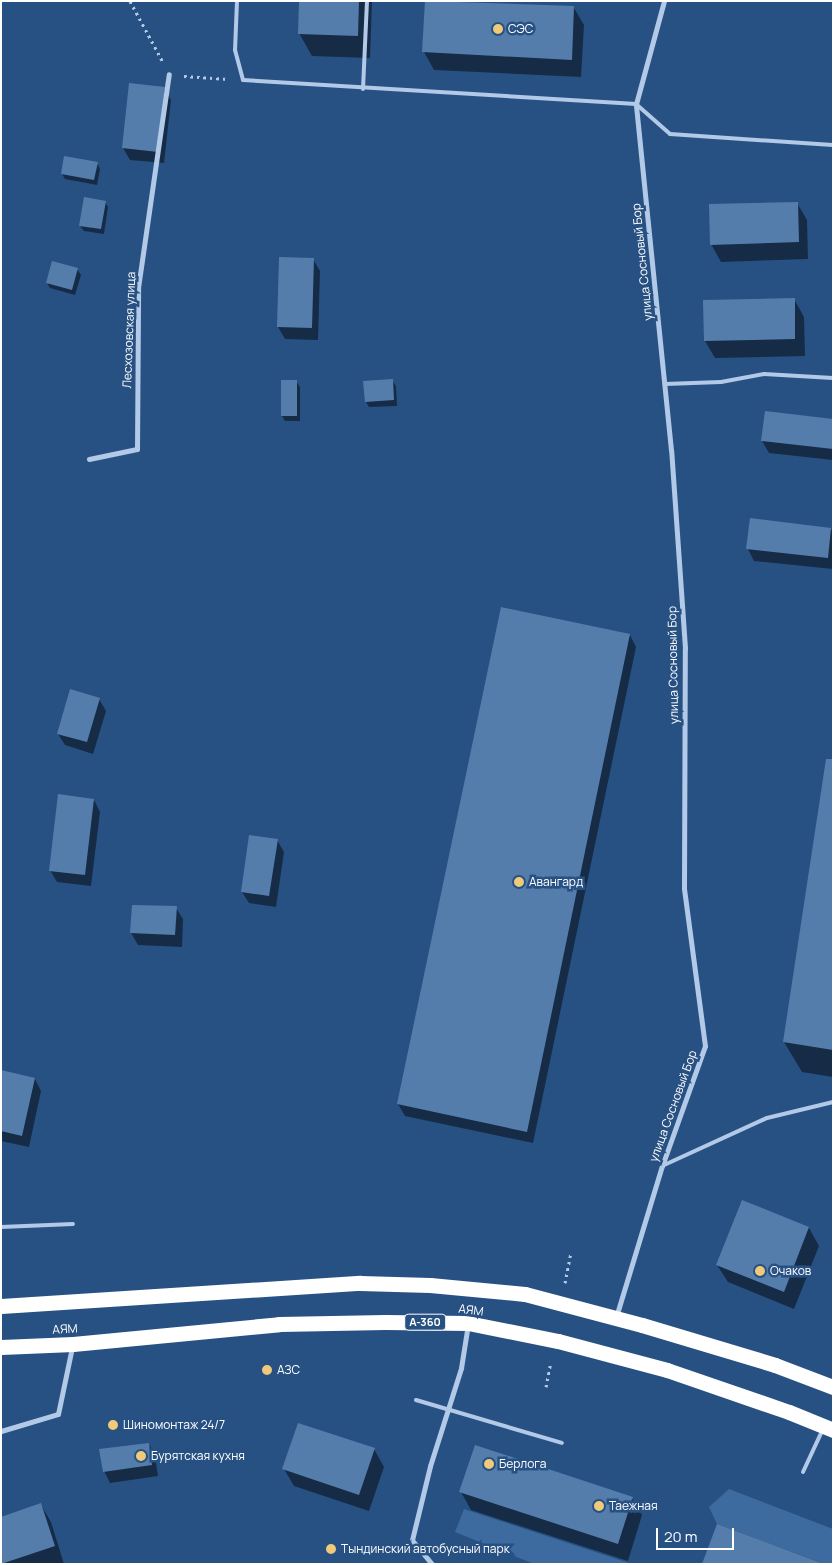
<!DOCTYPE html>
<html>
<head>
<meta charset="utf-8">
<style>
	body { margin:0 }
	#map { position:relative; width:834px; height:1565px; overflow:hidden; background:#285183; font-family:Manrope,sans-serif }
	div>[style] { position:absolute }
	.green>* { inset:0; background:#3d6b9f }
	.shadow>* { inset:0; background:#0007 }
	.building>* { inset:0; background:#557dac }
	.path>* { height:3px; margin-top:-1.5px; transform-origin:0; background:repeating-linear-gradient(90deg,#b2cae7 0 2.5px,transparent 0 6.5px) }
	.lane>* { height:4px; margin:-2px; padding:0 2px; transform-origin:2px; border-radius:2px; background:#b2cae7 }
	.street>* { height:5px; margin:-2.5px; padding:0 2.5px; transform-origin:2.5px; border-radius:2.5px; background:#b2cae7 }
	.highway>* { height:15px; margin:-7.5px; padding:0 7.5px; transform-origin:7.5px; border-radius:7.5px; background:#fff }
	.dots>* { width:14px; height:14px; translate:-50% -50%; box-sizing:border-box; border:2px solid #285183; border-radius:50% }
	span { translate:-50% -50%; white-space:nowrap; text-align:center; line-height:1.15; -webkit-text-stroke:5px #285183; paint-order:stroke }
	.shield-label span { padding:1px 4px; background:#285183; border:1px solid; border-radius:4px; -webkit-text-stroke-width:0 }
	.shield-label { font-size:11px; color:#fff; font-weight:700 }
	.poi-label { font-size:12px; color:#fff }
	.left { translate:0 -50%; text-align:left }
	.street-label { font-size:12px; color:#fff }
	.frame { position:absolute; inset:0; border:2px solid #fff; pointer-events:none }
	.scale { position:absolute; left:656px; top:1528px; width:78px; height:22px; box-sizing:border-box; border:2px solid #fff; border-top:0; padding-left:6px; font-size:15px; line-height:18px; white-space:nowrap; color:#fff; -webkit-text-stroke:4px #285183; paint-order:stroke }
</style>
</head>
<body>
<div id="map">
	<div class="green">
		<div style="clip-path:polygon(729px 1489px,833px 1529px,833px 1564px,825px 1564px,717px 1524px,709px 1507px)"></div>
		<div style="clip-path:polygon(464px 1509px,632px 1564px,534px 1564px,455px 1532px)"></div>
	</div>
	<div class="shadow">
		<div style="clip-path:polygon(300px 1px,372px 1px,370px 58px,312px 56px,299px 33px)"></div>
		<div style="clip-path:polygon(426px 1px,574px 8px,584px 25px,581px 77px,434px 70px,424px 52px)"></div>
		<div style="clip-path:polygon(164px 88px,171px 100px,164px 163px,130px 160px,123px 148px)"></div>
		<div style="clip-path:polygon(97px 163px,100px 169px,97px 185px,65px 179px,62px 174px)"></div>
		<div style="clip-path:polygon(105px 202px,108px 207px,104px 234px,84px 231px,80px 226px)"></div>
		<div style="clip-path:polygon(797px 203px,807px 220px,808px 259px,721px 262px,711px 244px)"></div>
		<div style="clip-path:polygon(313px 259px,320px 271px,318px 340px,285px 339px,278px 327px)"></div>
		<div style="clip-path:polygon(77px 269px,81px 275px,75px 295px,50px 288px,47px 283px)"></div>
		<div style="clip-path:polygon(794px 299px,804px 317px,805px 356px,715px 358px,705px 341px)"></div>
		<div style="clip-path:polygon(392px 380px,396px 386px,397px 406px,369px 407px,366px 402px)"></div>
		<div style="clip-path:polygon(296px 381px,300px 387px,300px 421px,285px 421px,282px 416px)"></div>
		<div style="clip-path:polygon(833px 420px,833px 460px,769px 453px,762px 441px)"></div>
		<div style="clip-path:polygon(831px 529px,833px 533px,833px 569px,754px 561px,748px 549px)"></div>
		<div style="clip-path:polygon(630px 635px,636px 647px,533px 1143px,405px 1116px,398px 1104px)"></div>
		<div style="clip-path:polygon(99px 699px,106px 711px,93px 754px,65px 745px,58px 734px)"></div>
		<div style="clip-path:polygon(833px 761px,833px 1077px,802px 1072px,784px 1042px)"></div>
		<div style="clip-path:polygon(94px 800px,100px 812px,91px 886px,57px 882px,50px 870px)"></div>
		<div style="clip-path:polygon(277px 840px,284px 852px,276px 907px,249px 903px,242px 892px)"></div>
		<div style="clip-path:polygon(176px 908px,183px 919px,182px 947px,138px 945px,131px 933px)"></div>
		<div style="clip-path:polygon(1px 1072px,35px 1079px,41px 1091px,29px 1147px,1px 1141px)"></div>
		<div style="clip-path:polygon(742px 1202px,809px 1228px,819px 1246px,794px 1309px,728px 1282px,717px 1265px)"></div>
		<div style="clip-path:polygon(149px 1444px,155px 1456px,158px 1476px,110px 1483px,104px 1471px)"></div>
		<div style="clip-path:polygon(374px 1449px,384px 1467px,369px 1511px,294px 1486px,284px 1469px)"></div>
		<div style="clip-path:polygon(461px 1492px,632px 1498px,642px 1515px,628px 1561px,471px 1510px)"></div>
		<div style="clip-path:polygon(41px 1505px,51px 1522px,64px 1564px,1px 1564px)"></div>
	</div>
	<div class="building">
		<div style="clip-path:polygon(299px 1px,359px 1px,358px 36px,298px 34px)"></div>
		<div style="clip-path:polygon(425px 1px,574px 6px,572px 60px,422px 52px)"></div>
		<div style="clip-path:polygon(129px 83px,165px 87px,158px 152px,122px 148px)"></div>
		<div style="clip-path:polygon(64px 156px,98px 162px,94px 180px,61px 174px)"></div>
		<div style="clip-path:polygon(84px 197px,106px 201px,101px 229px,79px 226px)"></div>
		<div style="clip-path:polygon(798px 202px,799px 242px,710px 245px,709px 204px)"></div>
		<div style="clip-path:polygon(279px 257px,314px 258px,312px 328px,277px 327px)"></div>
		<div style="clip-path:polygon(52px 261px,78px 268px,72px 290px,46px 283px)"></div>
		<div style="clip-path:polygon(795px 298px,795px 339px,704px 341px,703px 300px)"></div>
		<div style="clip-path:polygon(393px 379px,394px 400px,365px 402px,363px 381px)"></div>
		<div style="clip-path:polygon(281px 380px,297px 380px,297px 416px,281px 416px)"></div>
		<div style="clip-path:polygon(765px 411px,833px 419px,833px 449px,761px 441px)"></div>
		<div style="clip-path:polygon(750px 518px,831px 528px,828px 558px,746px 549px)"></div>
		<div style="clip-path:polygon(501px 607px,630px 634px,527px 1132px,397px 1104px)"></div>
		<div style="clip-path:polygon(70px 689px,100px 698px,87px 742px,57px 734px)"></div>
		<div style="clip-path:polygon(826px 759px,833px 759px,833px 1050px,783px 1042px)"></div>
		<div style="clip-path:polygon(58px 794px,94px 799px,85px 875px,49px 871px)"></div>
		<div style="clip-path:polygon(249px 835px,278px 839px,269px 896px,241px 892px)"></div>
		<div style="clip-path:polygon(132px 905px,177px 906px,175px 935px,130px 933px)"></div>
		<div style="clip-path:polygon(1px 1070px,35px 1078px,22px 1136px,1px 1131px)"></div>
		<div style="clip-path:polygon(742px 1200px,809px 1227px,784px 1292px,716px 1265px)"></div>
		<div style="clip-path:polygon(298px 1423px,375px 1448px,359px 1495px,282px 1469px)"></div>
		<div style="clip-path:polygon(149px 1443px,152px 1465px,103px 1472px,99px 1449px)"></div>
		<div style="clip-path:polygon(475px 1445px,633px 1497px,618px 1544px,459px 1492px)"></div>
		<div style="clip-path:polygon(41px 1503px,55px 1546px,1px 1564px,1px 1517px)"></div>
		<div style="clip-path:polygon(717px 1524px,824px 1564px,702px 1564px)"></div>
	</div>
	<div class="path">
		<div style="left:130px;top:1px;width:69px;rotate:61.6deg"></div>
		<div style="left:184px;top:76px;width:44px;rotate:3.9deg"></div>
		<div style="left:565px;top:1283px;width:32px;rotate:-79deg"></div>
		<div style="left:546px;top:1387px;width:26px;rotate:-79deg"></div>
	</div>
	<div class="lane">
		<div style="left:237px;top:1px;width:49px;rotate:92.3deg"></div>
		<div style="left:235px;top:50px;width:31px;rotate:75deg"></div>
		<div style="left:243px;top:80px;width:394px;rotate:3.5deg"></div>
		<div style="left:636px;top:104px;width:45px;rotate:41.4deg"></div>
		<div style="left:670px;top:134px;width:163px;rotate:3.9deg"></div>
		<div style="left:363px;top:89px;width:88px;rotate:-87.4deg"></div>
		<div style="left:665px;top:384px;width:56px;rotate:-2deg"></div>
		<div style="left:721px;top:382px;width:44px;rotate:-10.5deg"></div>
		<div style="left:764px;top:374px;width:69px;rotate:3.3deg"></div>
		<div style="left:662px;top:1166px;width:115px;rotate:-24.6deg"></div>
		<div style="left:767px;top:1118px;width:68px;rotate:-13.6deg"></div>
		<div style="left:1px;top:1227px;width:72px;rotate:-2.4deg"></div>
		<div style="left:416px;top:1400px;width:152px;rotate:16.4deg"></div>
		<div style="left:803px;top:1472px;width:47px;rotate:-65.1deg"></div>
	</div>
	<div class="street">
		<div style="left:89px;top:459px;width:49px;rotate:-11.8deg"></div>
		<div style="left:137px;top:449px;width:161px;rotate:-89.6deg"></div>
		<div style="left:138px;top:288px;width:216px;rotate:-81.8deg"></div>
		<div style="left:616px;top:1317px;width:158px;rotate:-73.1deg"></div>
		<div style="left:662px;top:1166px;width:127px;rotate:-70.3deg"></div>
		<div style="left:705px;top:1046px;width:159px;rotate:-97.6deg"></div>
		<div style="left:684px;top:888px;width:240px;rotate:-89.8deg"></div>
		<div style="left:685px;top:648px;width:198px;rotate:-94deg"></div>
		<div style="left:671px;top:450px;width:348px;rotate:-95.8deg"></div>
		<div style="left:636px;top:104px;width:107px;rotate:-74.8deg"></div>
		<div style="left:1px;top:1431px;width:59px;rotate:-16.6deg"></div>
		<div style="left:58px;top:1414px;width:68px;rotate:-78.2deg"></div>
		<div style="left:432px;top:1564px;width:31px;rotate:-130deg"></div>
		<div style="left:412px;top:1540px;width:76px;rotate:-76.3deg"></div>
		<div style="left:430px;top:1466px;width:103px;rotate:-72.4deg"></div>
		<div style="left:461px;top:1368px;width:45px;rotate:-81deg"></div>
	</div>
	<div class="highway">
		<div style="left:1px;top:1306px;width:360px;rotate:-3.7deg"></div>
		<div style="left:360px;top:1283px;width:70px;rotate:1.6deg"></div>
		<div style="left:430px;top:1285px;width:95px;rotate:5.4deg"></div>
		<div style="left:525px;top:1294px;width:121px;rotate:14.8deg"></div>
		<div style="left:642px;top:1325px;width:139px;rotate:16.7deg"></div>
		<div style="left:775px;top:1365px;width:62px;rotate:20.8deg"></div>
		<div style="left:1px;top:1347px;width:72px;rotate:-2.4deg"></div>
		<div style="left:73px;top:1344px;width:207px;rotate:-5.5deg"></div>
		<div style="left:279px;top:1324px;width:106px;rotate:-1.1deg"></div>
		<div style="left:385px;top:1322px;width:83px;rotate:0.7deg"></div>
		<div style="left:468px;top:1323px;width:92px;rotate:11.3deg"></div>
		<div style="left:558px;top:1341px;width:113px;rotate:14.9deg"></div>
		<div style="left:667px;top:1370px;width:129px;rotate:19deg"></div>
		<div style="left:789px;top:1412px;width:48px;rotate:22.2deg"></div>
	</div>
	<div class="dots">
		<div style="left:498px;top:29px;background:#eeca79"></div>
		<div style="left:519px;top:882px;background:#eeca79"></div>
		<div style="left:760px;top:1271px;background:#eeca79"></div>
		<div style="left:267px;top:1370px;background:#eeca79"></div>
		<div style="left:113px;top:1425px;background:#eeca79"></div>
		<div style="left:141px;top:1456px;background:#eeca79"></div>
		<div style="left:489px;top:1464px;background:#eeca79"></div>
		<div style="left:599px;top:1506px;background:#eeca79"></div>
		<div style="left:331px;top:1549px;background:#eeca79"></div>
	</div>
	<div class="shield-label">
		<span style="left:425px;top:1322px">А-360</span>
	</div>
	<div class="poi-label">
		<span class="left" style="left:508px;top:29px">СЭС</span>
		<span class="left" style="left:529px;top:882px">Авангард</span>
		<span class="left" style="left:770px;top:1271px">Очаков</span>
		<span class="left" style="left:277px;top:1370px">АЗС</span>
		<span class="left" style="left:123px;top:1425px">Шиномонтаж 24/7</span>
		<span class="left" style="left:151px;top:1456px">Бурятская кухня</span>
		<span class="left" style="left:499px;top:1464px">Берлога</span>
		<span class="left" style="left:609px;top:1506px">Таежная</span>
		<span class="left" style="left:341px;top:1549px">Тындинский автобусный парк</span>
	</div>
	<div class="street-label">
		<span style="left:642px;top:262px;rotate:-96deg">улица Сосновый Бор</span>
		<span style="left:129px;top:330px;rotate:-88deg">Лесхозовская улица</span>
		<span style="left:673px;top:665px;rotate:-91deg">улица Сосновый Бор</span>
		<span style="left:673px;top:1106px;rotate:-70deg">улица Сосновый Бор</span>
		<span style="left:471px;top:1310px;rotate:7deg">АЯМ</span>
		<span style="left:65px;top:1329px;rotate:-3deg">АЯМ</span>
	</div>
	<div class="frame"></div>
	<div class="scale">20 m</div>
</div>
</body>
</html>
